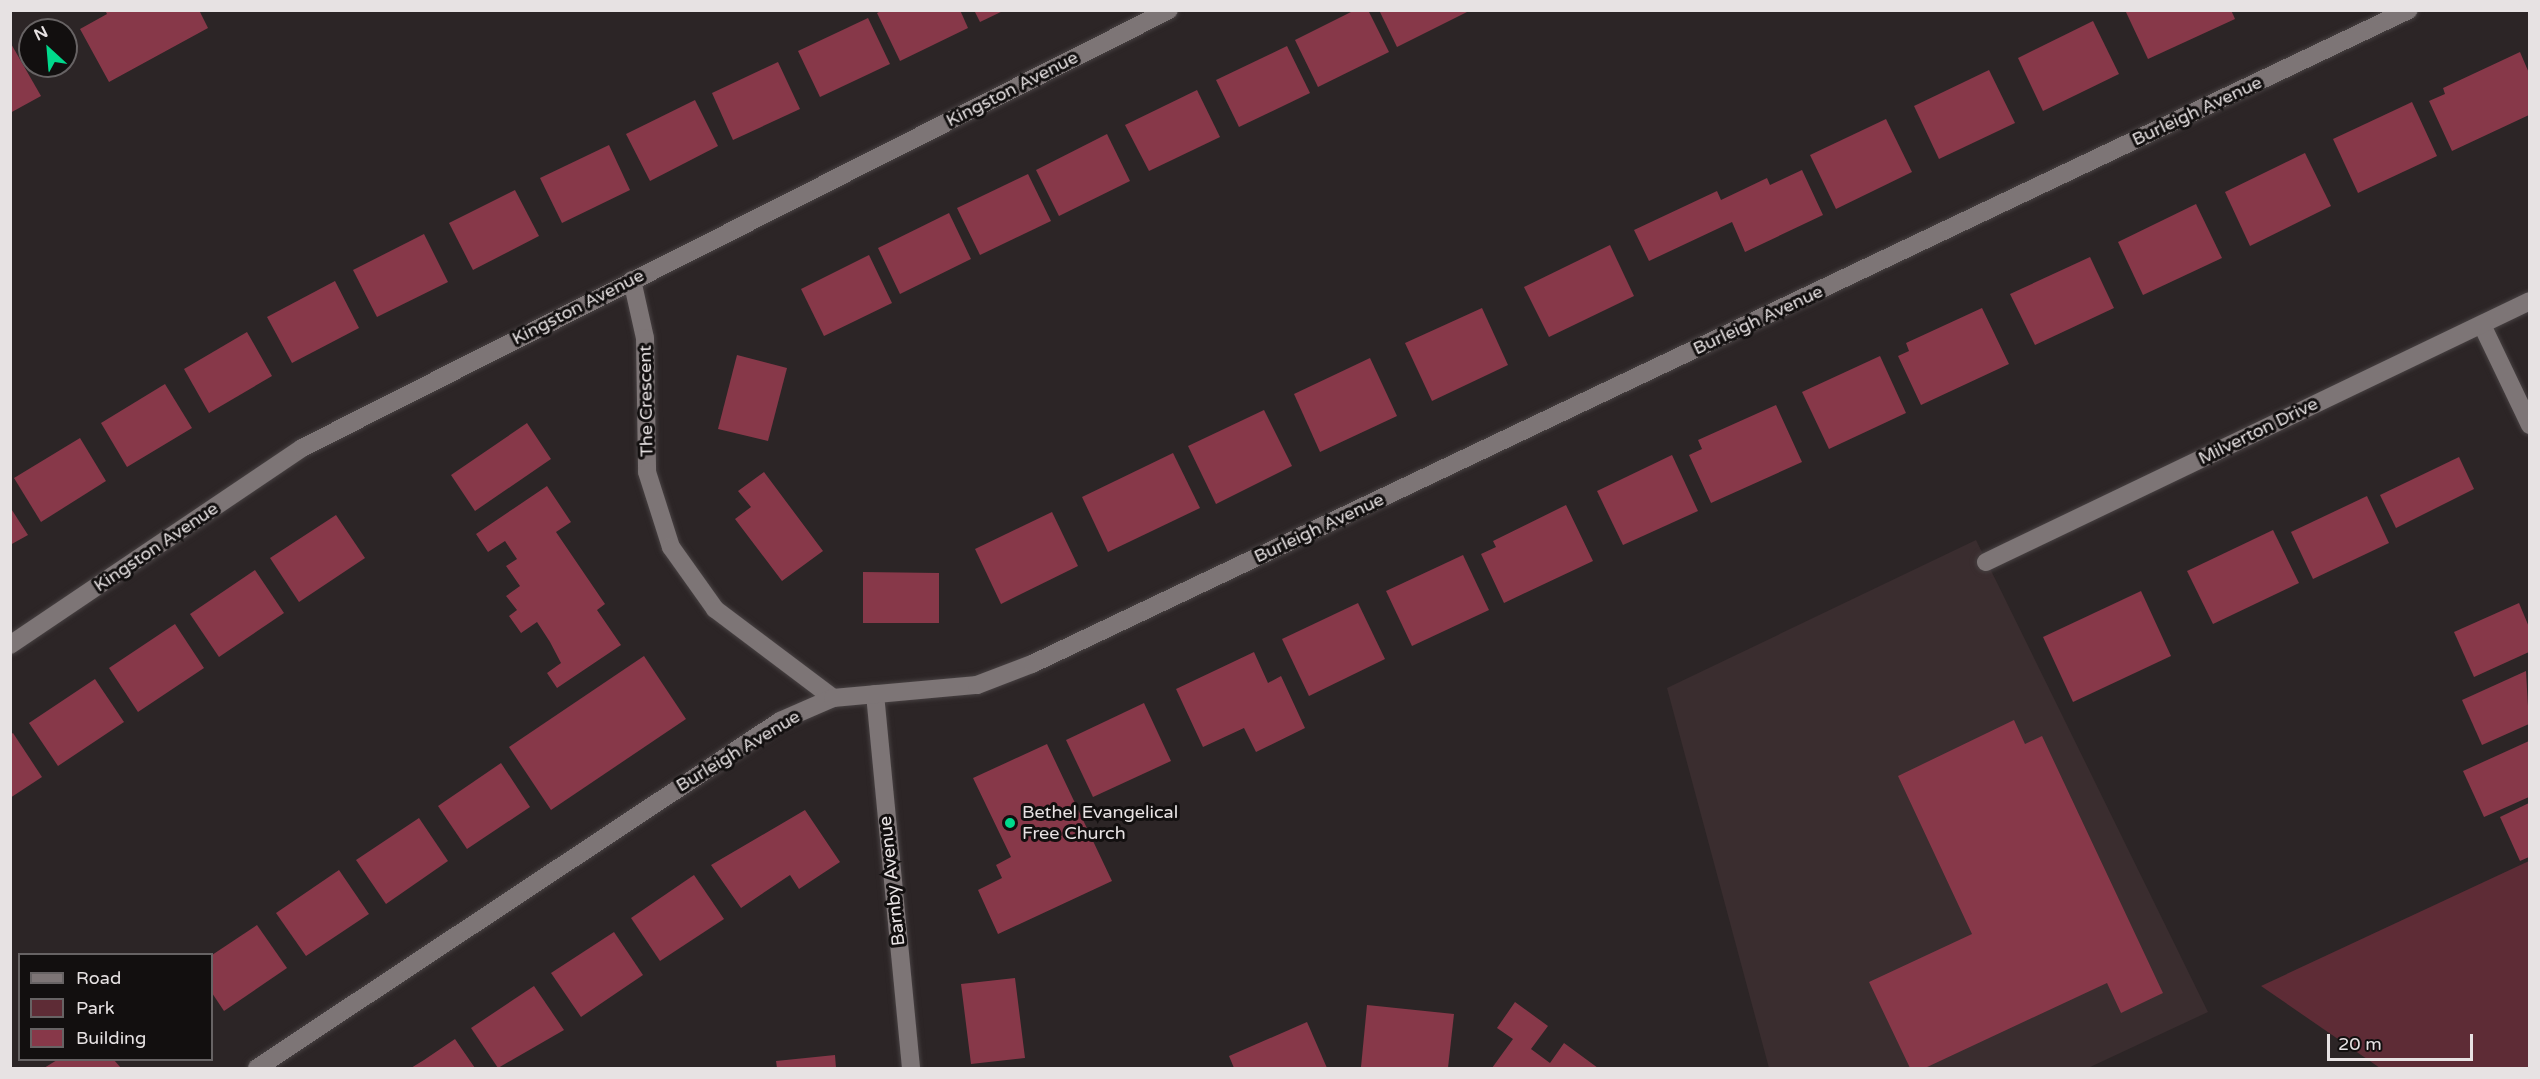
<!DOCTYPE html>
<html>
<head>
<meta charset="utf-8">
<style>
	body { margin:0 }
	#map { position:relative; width:2540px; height:1079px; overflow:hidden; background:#2c2526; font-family:"Varela Round",sans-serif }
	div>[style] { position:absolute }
	.built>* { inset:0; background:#3a2d2f }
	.green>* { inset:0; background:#5e2c36 }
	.building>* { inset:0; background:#873849 }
	.roads { filter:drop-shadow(0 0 2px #474142) drop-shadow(0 0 2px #474142) }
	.minor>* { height:18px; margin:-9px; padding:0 9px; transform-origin:9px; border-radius:9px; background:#7d7576 }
	.dots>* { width:16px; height:16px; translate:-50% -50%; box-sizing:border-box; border:3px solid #120f0f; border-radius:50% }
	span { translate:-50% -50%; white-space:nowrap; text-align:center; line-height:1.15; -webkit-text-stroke:6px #120f0f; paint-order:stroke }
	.street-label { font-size:18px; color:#e7e2e3 }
	.poi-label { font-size:18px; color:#e7e2e3 }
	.left { translate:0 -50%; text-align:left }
	.frame { position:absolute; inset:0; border:12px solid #e7e2e3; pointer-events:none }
	.legend { position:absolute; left:18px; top:953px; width:195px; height:108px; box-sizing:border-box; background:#120f0f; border:2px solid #676364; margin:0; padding:8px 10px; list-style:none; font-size:18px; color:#e7e2e3 }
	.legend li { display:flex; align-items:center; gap:12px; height:30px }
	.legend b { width:30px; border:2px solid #676364 }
	.north { position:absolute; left:18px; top:18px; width:60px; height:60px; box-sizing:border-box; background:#120f0f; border:2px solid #676364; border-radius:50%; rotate:334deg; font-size:16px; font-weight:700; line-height:24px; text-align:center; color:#e7e2e3 }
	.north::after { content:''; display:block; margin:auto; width:21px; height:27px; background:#00d98c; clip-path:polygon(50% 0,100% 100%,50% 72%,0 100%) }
	.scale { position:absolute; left:2327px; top:1034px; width:146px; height:27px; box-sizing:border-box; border:3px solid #e7e2e3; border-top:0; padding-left:8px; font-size:18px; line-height:21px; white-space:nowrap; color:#e7e2e3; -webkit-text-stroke:4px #120f0f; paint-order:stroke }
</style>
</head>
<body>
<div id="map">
	<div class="built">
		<div style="clip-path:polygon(1976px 540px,2208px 1012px,2088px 1068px,1769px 1068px,1667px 688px)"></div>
	</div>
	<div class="green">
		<div style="clip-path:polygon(2529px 861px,2529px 1068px,2380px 1068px,2261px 986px)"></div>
	</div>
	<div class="building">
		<div style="clip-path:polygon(105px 10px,199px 10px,208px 28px,109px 82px,80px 29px,107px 14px)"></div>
		<div style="clip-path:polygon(883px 10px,960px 10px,968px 28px,900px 61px,877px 13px)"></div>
		<div style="clip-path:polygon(974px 10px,1005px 10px,980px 22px)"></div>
		<div style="clip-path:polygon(1355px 10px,1368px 10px,1389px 52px,1318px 87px,1295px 40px)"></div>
		<div style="clip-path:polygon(1379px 10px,1471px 10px,1397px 47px)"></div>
		<div style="clip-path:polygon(2125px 10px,2231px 10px,2235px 19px,2148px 59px)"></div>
		<div style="clip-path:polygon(868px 18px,890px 64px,820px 97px,798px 51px)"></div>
		<div style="clip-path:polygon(2093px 21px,2119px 74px,2043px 111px,2018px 58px)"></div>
		<div style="clip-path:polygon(10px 42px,41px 96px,10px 113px)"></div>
		<div style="clip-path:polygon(1287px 46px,1310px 93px,1239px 127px,1216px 80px)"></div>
		<div style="clip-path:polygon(2520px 52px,2529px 73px,2529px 115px,2452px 151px,2429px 101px,2445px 94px,2443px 88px)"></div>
		<div style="clip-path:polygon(778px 62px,800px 109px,733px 140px,712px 93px)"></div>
		<div style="clip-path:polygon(1989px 70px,2015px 123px,1939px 159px,1914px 106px)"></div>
		<div style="clip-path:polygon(1197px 90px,1220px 137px,1149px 171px,1125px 125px)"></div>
		<div style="clip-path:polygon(695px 100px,718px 146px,650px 181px,626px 134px)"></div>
		<div style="clip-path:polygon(2412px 102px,2437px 156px,2358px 193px,2333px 139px)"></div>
		<div style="clip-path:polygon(1886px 119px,1912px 172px,1836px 209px,1810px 155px)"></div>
		<div style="clip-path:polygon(1107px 134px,1130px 181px,1059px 216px,1036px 170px)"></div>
		<div style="clip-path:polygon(609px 145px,630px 190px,562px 223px,540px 178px)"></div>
		<div style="clip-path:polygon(2305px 153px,2331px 206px,2250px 246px,2225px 192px)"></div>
		<div style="clip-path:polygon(1802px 170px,1823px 215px,1745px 252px,1732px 222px,1649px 261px,1634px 230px,1717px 191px,1721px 200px,1767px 178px,1770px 185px)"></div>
		<div style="clip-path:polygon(1028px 174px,1051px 221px,980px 255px,957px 208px)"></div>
		<div style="clip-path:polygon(515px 190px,539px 236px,473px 270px,449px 223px)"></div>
		<div style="clip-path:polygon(2196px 204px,2222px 258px,2143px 295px,2118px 242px)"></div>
		<div style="clip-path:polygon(949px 213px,971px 259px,900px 294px,878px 248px)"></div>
		<div style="clip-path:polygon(424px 234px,448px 282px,377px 317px,353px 270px)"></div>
		<div style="clip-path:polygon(1610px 245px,1634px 296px,1549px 337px,1524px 287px)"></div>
		<div style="clip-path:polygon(869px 255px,892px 303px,824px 336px,801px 289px)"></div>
		<div style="clip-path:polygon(2090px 257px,2114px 308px,2035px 345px,2010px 294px)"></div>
		<div style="clip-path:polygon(335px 281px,359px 328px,292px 363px,267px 317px)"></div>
		<div style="clip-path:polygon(1482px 308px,1508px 365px,1432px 401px,1405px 343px)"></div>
		<div style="clip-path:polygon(1982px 308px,2009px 364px,1921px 405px,1898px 356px,1909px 351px,1906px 343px)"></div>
		<div style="clip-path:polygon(247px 332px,272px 376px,209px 413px,184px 369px)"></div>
		<div style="clip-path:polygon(737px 355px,787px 368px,768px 441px,718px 429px)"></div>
		<div style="clip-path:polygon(1880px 356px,1906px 413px,1829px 449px,1802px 392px)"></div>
		<div style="clip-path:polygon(1370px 358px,1397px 416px,1320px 452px,1294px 394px)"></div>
		<div style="clip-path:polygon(165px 384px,192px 428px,127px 467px,101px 423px)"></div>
		<div style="clip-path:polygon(1776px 405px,1802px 462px,1711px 503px,1689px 455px,1702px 449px,1698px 440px)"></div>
		<div style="clip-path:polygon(1264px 410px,1292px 466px,1216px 504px,1188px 446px)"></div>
		<div style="clip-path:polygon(527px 423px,551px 459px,475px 511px,451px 475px)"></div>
		<div style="clip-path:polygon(80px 438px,106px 481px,41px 522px,14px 478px)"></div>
		<div style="clip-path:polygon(1173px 453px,1200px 508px,1108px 552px,1082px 497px)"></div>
		<div style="clip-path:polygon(1672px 455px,1698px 511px,1623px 545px,1597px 491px)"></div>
		<div style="clip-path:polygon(2459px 457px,2474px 489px,2396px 528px,2380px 495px)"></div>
		<div style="clip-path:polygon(764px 472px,823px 551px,782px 581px,735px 519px,751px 507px,738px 491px)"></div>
		<div style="clip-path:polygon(547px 486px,571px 522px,556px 532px,605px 604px,597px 610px,621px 645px,557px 688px,547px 673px,561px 663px,550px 642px,537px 622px,521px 633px,509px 616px,517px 610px,506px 596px,520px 586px,506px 566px,517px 559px,505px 541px,488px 552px,476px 534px)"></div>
		<div style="clip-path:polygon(2367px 496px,2389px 543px,2313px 579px,2291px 532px)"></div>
		<div style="clip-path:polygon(1566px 505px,1593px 561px,1504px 603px,1481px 554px,1496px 547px,1493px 541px)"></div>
		<div style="clip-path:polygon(10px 507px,28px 535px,10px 545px)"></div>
		<div style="clip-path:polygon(1052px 512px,1078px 566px,1001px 604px,975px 549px)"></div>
		<div style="clip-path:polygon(336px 515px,365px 558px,299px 602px,270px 558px)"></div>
		<div style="clip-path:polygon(2273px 530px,2299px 583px,2213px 624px,2187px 571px)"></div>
		<div style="clip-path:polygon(1463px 555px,1489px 610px,1412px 646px,1386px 591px)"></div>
		<div style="clip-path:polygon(255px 570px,284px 613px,219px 657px,190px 614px)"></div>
		<div style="clip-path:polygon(863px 572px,939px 573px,939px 623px,863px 623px)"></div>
		<div style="clip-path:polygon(2141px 591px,2171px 656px,2073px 702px,2043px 637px)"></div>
		<div style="clip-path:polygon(1358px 603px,1385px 659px,1309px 696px,1282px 639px)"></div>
		<div style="clip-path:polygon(2519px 603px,2529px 627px,2529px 652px,2474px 677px,2454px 632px)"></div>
		<div style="clip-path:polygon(175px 624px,204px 668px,138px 712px,109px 668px)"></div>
		<div style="clip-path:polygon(1254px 652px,1268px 683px,1281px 676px,1305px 728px,1256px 752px,1244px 728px,1203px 747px,1176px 689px)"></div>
		<div style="clip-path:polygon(644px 656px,686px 719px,551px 810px,509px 747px)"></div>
		<div style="clip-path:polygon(2526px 671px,2529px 724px,2482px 745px,2462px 700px)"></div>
		<div style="clip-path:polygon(95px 679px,124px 722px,58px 766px,29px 723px)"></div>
		<div style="clip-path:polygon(1144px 703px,1171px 761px,1093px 797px,1066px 740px)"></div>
		<div style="clip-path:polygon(2014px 720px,2025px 744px,2042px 736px,2163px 993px,2121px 1013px,2107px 983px,1925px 1068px,1910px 1068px,1869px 982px,1972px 934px,1898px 776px)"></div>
		<div style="clip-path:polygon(13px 733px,42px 777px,10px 798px,10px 735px)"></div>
		<div style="clip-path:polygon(2529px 741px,2529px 797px,2484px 817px,2463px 771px)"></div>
		<div style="clip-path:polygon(1047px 744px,1112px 881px,998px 934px,978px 890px,1002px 878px,996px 865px,1011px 857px,973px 778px)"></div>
		<div style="clip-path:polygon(501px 763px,530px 807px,467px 849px,438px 806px)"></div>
		<div style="clip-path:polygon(2529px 803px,2529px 857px,2520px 861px,2500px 817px)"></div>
		<div style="clip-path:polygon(805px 810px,840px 862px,799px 889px,790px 875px,741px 908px,711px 865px)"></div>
		<div style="clip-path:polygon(419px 818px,448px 861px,386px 904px,356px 860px)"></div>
		<div style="clip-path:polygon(339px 870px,369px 914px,306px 956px,276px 913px)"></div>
		<div style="clip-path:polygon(694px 875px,724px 919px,660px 961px,631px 918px)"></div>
		<div style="clip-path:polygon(257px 925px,287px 968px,224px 1011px,212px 993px,212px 955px)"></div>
		<div style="clip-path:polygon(614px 932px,643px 975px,581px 1017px,551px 973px)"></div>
		<div style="clip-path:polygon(1015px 978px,1025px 1058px,971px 1064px,961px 984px)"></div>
		<div style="clip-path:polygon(534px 986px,564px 1030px,498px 1068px,471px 1028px)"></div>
		<div style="clip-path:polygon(1515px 1002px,1548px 1026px,1531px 1049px,1550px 1063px,1564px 1043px,1598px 1068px,1492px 1068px,1513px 1039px,1497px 1028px)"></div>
		<div style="clip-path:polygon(1367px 1005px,1454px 1014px,1448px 1068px,1361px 1067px)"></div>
		<div style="clip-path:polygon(1307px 1022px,1327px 1068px,1234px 1068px,1229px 1056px)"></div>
		<div style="clip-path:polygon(455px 1039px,475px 1068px,411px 1068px,424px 1060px)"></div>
		<div style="clip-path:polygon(835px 1055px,836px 1068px,777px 1068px,776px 1061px)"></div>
		<div style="clip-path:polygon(57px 1060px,114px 1060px,121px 1068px,44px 1068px)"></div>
	</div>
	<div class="roads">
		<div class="minor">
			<div style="left:632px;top:280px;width:59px;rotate:77.4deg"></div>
			<div style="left:645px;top:338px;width:134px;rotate:89.1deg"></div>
			<div style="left:647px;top:472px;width:79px;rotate:72.3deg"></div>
			<div style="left:671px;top:547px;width:76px;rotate:54.6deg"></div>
			<div style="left:715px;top:609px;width:148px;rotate:37deg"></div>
			<div style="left:2482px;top:325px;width:111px;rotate:64.4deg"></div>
			<div style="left:1986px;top:562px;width:603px;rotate:-25.63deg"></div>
			<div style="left:10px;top:645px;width:352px;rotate:-34deg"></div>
			<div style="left:302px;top:448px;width:971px;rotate:-26.8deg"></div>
			<div style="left:875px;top:694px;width:376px;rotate:84.5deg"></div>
			<div style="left:257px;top:1068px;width:628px;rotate:-33.56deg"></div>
			<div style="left:780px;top:721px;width:58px;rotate:-23.5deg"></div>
			<div style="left:833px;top:698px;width:145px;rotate:-5.2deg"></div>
			<div style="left:977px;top:685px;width:59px;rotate:-20.9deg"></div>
			<div style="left:1032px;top:664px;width:1524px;rotate:-25.41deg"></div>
		</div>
	</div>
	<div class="dots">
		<div style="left:1010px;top:823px;background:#00d98c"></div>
	</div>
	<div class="street-label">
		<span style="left:1012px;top:89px;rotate:-27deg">Kingston Avenue</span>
		<span style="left:2197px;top:111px;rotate:-25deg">Burleigh Avenue</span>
		<span style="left:578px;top:307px;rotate:-27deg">Kingston Avenue</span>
		<span style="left:1758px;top:320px;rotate:-25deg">Burleigh Avenue</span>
		<span style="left:646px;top:401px;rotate:-91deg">The Crescent</span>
		<span style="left:2258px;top:431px;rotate:-26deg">Milverton Drive</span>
		<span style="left:1319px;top:528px;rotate:-25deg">Burleigh Avenue</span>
		<span style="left:156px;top:547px;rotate:-34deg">Kingston Avenue</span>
		<span style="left:738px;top:751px;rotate:-31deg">Burleigh Avenue</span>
		<span style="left:892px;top:881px;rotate:-96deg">Barnby Avenue</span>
	</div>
	<div class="poi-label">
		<span class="left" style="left:1022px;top:823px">Bethel Evangelical<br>Free Church</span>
	</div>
	<div class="frame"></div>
	<ul class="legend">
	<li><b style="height:8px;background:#7d7576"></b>Road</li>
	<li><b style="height:16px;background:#5e2c36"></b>Park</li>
	<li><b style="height:16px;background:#873849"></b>Building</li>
	</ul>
	<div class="north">N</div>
	<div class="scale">20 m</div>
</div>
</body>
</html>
